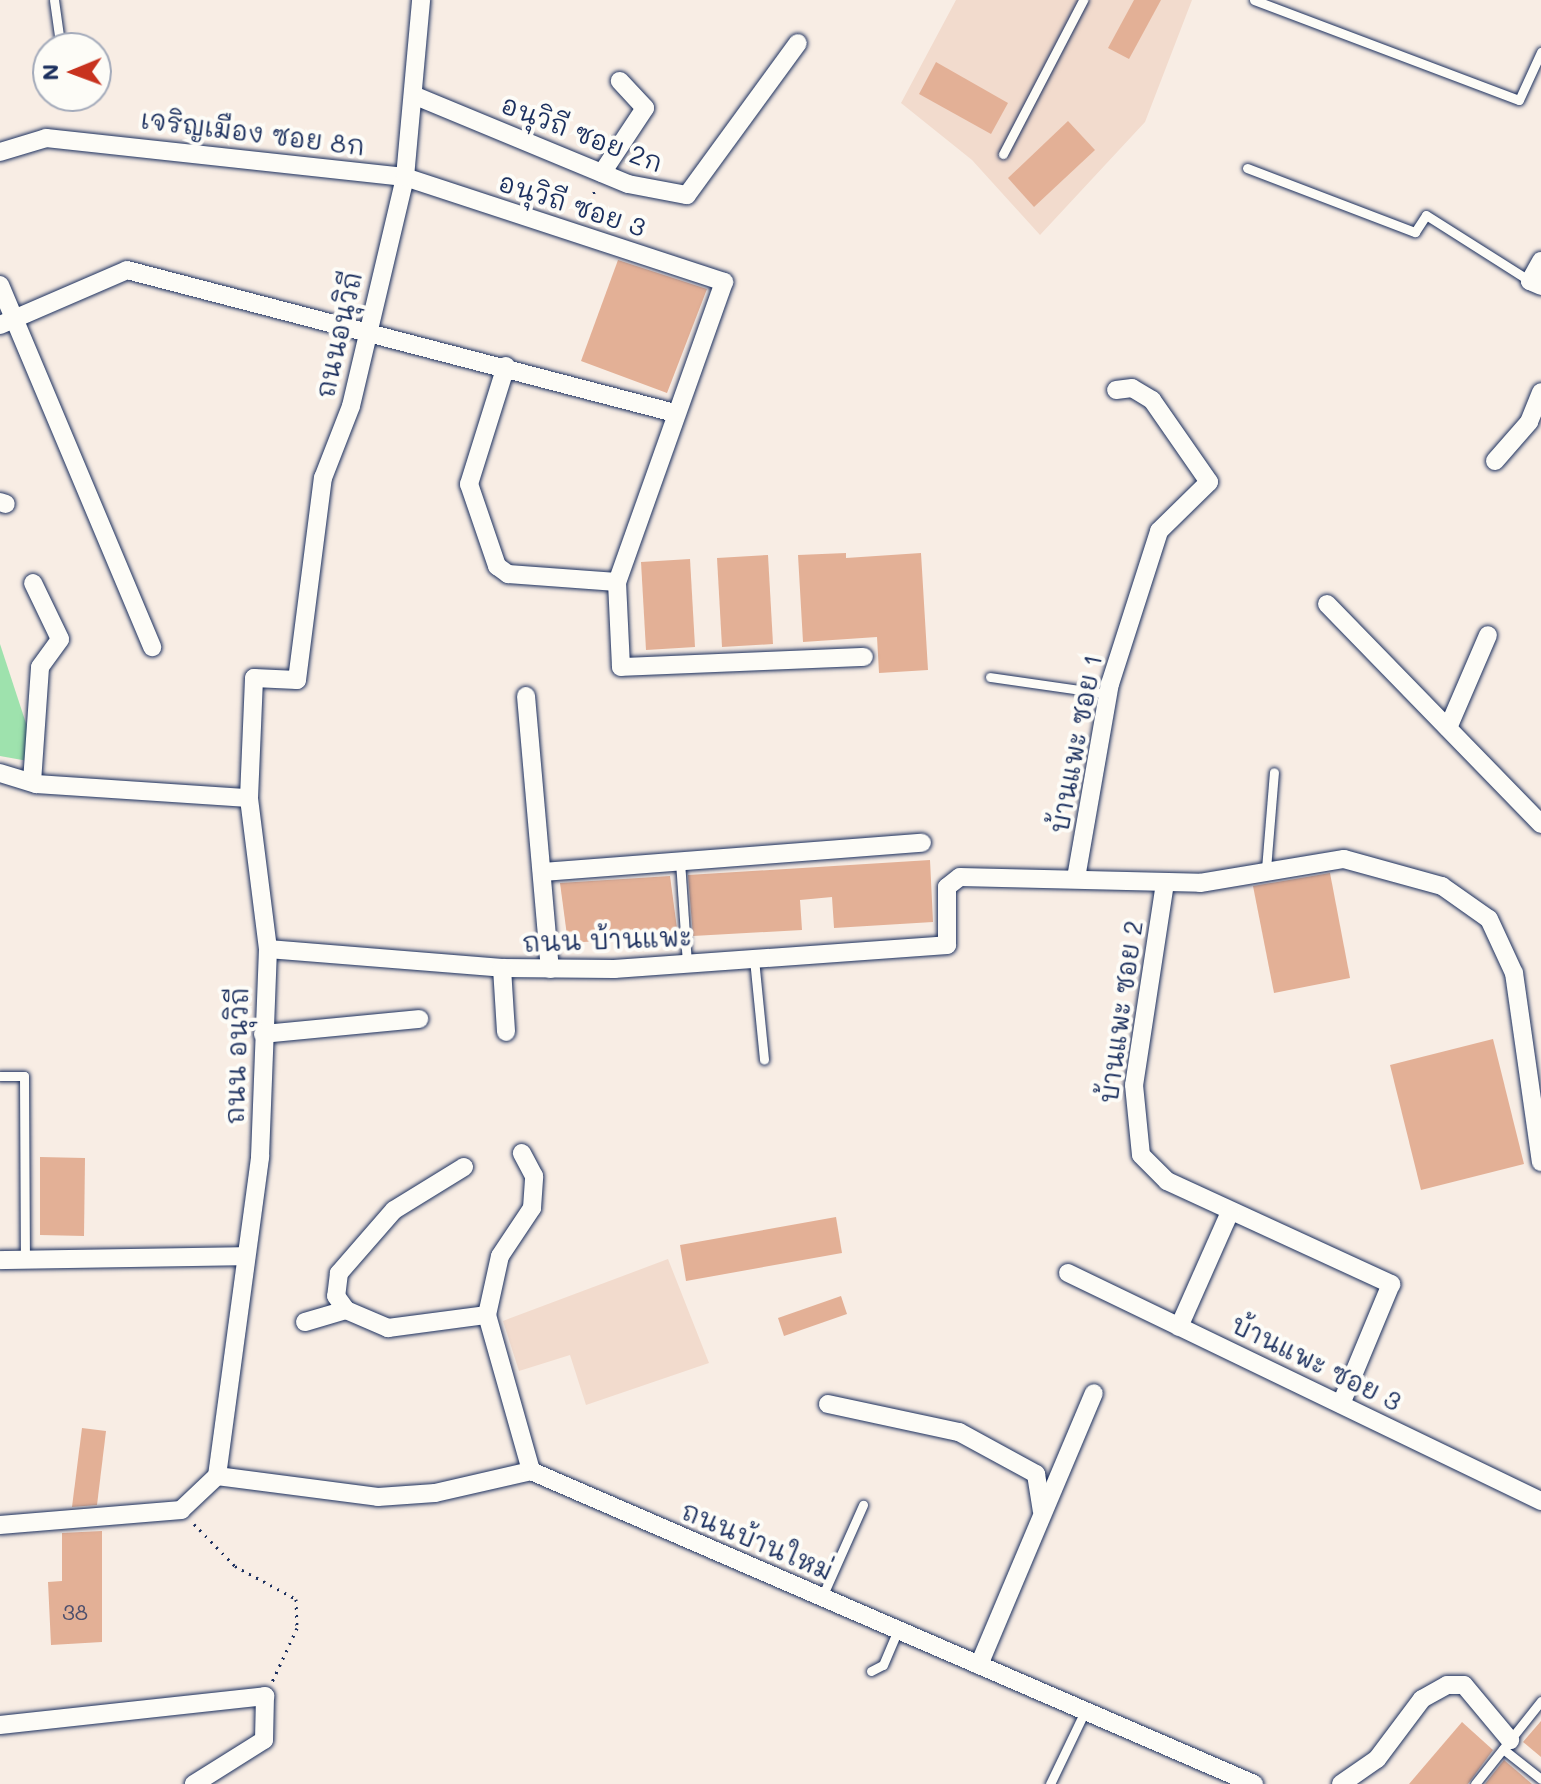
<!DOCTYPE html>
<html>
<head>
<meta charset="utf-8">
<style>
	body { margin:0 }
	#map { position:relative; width:1541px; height:1784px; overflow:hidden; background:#f8ede4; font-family:Mali,"Playpen Sans Thai",sans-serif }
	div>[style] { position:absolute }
	.built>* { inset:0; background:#f2dbcd }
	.green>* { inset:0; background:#9ee2ad }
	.building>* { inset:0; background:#e3b096 }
	.path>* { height:3px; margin-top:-1.5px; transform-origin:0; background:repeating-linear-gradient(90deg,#1b2f5e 0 2px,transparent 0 8px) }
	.roads { filter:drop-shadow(0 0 2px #1b2f5e) drop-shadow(0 0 2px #1b2f5e) }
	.lane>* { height:9px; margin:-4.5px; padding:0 4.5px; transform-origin:4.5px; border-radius:4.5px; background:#fdfcf7 }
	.street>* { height:18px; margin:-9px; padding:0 9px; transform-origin:9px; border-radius:9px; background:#fdfcf7 }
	span { translate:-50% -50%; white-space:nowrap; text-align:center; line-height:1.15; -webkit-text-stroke:8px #fdfcf7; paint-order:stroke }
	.number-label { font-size:22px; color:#4d4f6c }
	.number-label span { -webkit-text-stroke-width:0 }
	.street-label { font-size:26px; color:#1b2f5e }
	.north { position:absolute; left:32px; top:32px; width:80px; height:80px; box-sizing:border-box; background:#fdfcf7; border:2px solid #a3aaba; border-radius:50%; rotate:269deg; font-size:22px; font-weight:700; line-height:32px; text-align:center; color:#1b2f5e }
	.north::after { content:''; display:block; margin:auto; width:28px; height:36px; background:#c8321e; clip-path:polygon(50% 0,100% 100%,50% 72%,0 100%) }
</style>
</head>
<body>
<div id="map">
	<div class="built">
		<div style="clip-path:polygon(956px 0,1192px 0,1145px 122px,1040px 235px,972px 160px,901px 103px)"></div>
		<div style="clip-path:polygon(668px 1259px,709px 1363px,586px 1405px,570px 1355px,519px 1371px,503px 1321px)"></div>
	</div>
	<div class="green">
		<div style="clip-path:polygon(0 644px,39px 763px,0 756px)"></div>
	</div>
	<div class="building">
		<div style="clip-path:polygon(1134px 0,1161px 0,1129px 59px,1108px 48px)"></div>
		<div style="clip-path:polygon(936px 62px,1008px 103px,991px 134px,919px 94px)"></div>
		<div style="clip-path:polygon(1068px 121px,1095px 150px,1034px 207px,1008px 178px)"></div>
		<div style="clip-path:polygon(618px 260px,707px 289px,667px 393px,581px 361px)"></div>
		<div style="clip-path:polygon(846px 553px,846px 558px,921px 553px,928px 670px,879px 673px,877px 637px,803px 642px,798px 555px)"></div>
		<div style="clip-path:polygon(768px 555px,773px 644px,722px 647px,717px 558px)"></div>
		<div style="clip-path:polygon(690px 559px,695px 647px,646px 650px,641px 562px)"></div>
		<div style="clip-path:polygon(930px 860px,933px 922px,834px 928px,832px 897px,800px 900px,802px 930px,693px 936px,688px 875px)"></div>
		<div style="clip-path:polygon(1330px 873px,1350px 978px,1274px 993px,1253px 886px)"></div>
		<div style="clip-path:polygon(670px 876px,678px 936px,568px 943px,560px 883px)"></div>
		<div style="clip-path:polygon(1493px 1039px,1524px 1164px,1421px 1190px,1390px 1065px)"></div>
		<div style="clip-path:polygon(40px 1157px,85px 1158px,84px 1236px,40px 1235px)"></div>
		<div style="clip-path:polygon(836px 1217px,842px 1253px,686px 1281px,680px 1245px)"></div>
		<div style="clip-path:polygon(841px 1296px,847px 1314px,784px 1336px,778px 1318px)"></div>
		<div style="clip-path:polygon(82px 1428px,106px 1431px,97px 1505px,72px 1507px)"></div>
		<div style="clip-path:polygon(102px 1531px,102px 1642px,51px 1645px,48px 1582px,62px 1581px,62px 1533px)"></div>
		<div style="clip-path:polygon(1541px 1721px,1541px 1757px,1523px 1742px)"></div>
		<div style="clip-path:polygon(1462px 1722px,1493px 1750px,1468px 1784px,1409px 1784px)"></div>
		<div style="clip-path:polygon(1504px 1760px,1532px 1784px,1485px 1784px)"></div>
	</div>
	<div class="path">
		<div style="left:583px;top:215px;width:28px;rotate:-64deg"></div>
		<div style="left:194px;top:1524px;width:59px;rotate:45.7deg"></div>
		<div style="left:235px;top:1566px;width:69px;rotate:28.4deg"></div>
		<div style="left:296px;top:1599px;width:29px;rotate:88deg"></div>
		<div style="left:297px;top:1628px;width:60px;rotate:114.8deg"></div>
	</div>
	<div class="roads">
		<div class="lane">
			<div style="left:54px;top:0;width:36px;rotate:82deg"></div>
			<div style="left:1254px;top:0;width:283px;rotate:20.7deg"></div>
			<div style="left:1519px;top:100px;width:53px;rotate:-65.4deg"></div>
			<div style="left:1003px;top:154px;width:174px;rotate:-62.5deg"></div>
			<div style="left:1247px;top:168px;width:180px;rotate:20.9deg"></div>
			<div style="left:1415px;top:232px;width:20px;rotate:-57deg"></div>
			<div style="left:1426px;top:215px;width:123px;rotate:32.4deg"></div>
			<div style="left:990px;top:677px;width:119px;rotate:8.2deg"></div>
			<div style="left:680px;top:861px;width:103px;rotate:86.1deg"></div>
			<div style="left:1266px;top:869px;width:97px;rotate:-85.3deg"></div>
			<div style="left:754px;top:959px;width:101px;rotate:84.3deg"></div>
			<div style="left:0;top:1076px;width:24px"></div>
			<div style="left:24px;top:1076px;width:182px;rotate:89.7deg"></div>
			<div style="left:822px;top:1597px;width:101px;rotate:-66deg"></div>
			<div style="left:871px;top:1671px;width:13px;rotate:-27deg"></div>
			<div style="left:883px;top:1665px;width:38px;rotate:-67deg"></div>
			<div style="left:1503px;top:1749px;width:48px;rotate:38.3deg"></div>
			<div style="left:1050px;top:1784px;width:81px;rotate:-64.4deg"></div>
			<div style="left:1475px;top:1784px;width:106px;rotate:-51.5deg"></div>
		</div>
		<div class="street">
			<div style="left:418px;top:97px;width:227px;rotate:22.5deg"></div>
			<div style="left:628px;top:184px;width:60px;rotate:10.6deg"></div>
			<div style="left:687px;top:195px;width:188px;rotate:-53.9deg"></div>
			<div style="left:0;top:152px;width:48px;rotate:-16.9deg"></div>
			<div style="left:46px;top:138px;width:361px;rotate:6.2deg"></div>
			<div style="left:405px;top:177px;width:336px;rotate:18.2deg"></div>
			<div style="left:724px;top:282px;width:319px;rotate:109.6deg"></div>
			<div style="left:602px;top:173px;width:78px;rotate:-56.5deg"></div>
			<div style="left:645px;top:108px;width:37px;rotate:-133deg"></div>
			<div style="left:1541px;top:261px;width:23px;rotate:119deg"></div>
			<div style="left:1530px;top:281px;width:12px;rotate:24deg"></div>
			<div style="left:0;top:285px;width:393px;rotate:67.2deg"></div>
			<div style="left:0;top:325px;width:138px;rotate:-23.4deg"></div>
			<div style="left:127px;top:270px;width:566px;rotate:14.63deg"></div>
			<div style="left:506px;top:366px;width:124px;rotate:107.4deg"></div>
			<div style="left:469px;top:484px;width:87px;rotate:71.1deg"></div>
			<div style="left:497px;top:566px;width:14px;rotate:36deg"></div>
			<div style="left:508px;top:574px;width:109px;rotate:4.2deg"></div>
			<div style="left:617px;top:582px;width:85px;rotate:87.3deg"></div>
			<div style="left:621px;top:667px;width:243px;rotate:-2.4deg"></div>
			<div style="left:1495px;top:461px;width:52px;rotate:-48.9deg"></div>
			<div style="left:1529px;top:422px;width:32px;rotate:-68deg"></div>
			<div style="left:0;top:502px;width:6px;rotate:18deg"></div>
			<div style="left:1327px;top:604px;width:307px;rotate:45.8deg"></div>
			<div style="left:526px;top:696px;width:274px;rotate:85deg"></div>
			<div style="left:1448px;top:728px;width:101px;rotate:-66.7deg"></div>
			<div style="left:0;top:773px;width:38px;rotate:17deg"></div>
			<div style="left:36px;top:784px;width:213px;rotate:3.8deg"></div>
			<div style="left:32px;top:782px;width:115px;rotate:-86deg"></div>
			<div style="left:40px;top:667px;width:34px;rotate:-54deg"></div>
			<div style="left:60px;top:639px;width:62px;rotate:-115.7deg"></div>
			<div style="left:542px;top:872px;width:381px;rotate:-4.4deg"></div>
			<div style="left:1076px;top:878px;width:197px;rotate:-80.1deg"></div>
			<div style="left:1110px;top:684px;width:161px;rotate:-72.2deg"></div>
			<div style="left:1159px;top:531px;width:70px;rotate:-44.4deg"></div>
			<div style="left:1209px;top:482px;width:100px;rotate:-124.8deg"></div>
			<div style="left:1152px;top:400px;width:23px;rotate:-149deg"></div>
			<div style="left:1132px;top:388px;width:16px;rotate:173deg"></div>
			<div style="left:1165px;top:883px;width:204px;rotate:98.7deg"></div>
			<div style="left:1134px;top:1085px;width:70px;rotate:84.3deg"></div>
			<div style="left:1141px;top:1155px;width:37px;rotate:45deg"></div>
			<div style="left:1167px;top:1181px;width:247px;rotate:24.7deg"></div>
			<div style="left:1391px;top:1284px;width:130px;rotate:112.6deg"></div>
			<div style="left:268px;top:949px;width:235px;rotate:4.6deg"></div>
			<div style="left:502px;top:968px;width:112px;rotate:0.5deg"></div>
			<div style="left:614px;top:969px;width:334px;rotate:-4.1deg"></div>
			<div style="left:947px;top:945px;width:58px;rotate:-90deg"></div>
			<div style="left:947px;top:887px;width:16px;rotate:-38deg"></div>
			<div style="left:960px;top:877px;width:240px;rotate:1.4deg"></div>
			<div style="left:1200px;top:883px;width:146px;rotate:-9.5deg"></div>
			<div style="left:1344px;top:859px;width:102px;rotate:15.4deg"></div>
			<div style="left:1442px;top:886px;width:57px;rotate:35.1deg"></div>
			<div style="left:1489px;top:919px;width:60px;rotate:65.2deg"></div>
			<div style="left:1514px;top:973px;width:191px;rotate:81.9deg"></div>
			<div style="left:502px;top:968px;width:64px;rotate:86.4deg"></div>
			<div style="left:263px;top:1034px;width:157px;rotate:-5.5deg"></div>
			<div style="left:464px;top:1167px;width:82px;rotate:148.4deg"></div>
			<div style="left:394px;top:1210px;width:84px;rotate:131.1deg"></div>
			<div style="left:339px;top:1273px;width:23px;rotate:97deg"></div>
			<div style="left:336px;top:1296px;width:17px;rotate:54deg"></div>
			<div style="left:346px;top:1310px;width:46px;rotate:23.2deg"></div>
			<div style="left:388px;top:1328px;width:100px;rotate:-7.5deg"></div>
			<div style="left:487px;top:1315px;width:162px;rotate:74.2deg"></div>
			<div style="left:0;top:1260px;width:246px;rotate:-0.9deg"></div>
			<div style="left:1068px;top:1273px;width:525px;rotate:25.74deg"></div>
			<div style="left:487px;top:1315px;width:60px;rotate:-77.6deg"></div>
			<div style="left:500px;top:1256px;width:58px;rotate:-56.3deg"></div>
			<div style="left:532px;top:1208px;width:32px;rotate:-86deg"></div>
			<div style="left:534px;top:1176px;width:26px;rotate:-118deg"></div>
			<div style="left:305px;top:1322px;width:43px;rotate:-16.3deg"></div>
			<div style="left:1179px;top:1327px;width:126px;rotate:-66.1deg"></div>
			<div style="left:828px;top:1404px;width:134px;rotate:12.1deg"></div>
			<div style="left:959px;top:1432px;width:88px;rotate:28.6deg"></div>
			<div style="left:1036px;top:1474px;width:37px;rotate:81deg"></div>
			<div style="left:217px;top:1476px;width:322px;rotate:-82.3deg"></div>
			<div style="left:260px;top:1157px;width:208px;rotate:-87.8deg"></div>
			<div style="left:268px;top:949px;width:152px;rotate:-97.2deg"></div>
			<div style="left:249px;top:798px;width:120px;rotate:-87.6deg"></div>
			<div style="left:254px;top:678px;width:43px;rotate:2.7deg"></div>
			<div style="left:297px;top:680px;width:204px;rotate:-82.7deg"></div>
			<div style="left:323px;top:478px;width:77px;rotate:-68.7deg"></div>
			<div style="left:351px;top:406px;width:235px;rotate:-76.7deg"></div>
			<div style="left:405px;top:177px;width:178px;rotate:-84.8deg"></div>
			<div style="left:217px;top:1476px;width:162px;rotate:7.4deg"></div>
			<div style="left:378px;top:1497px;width:57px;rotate:-4deg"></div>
			<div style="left:435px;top:1493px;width:98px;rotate:-12.9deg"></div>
			<div style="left:531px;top:1471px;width:788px;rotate:23.41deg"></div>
			<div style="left:0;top:1525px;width:182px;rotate:-4.7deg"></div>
			<div style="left:181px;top:1510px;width:50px;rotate:-43.4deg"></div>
			<div style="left:979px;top:1665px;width:295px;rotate:-67.1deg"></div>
			<div style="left:0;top:1725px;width:267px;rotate:-6.2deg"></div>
			<div style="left:265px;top:1696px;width:44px;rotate:91.3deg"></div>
			<div style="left:264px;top:1740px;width:83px;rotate:147.8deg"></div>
			<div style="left:1341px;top:1784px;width:44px;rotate:-34.8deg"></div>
			<div style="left:1377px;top:1759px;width:75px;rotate:-53.1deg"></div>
			<div style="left:1422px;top:1699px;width:29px;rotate:-29deg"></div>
			<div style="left:1447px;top:1685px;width:17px"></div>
			<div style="left:1464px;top:1685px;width:72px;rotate:50.1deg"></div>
		</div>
	</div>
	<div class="number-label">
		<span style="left:75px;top:1612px">38</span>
	</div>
	<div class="street-label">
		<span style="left:253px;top:133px;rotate:7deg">เจริญเมือง ซอย 8ก</span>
		<span style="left:582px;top:134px;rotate:21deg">อนุวิถี ซอย 2ก</span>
		<span style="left:572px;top:205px;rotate:18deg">อนุวิถี ซอย 3</span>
		<span style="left:339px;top:335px;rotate:-77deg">ถนนอนุวิถี</span>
		<span style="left:1076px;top:744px;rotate:-79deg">บ้านแพะ ซอย 1</span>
		<span style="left:607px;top:940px;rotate:-2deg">ถนน บ้านแพะ</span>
		<span style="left:1121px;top:1012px;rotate:-82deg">บ้านแพะ ซอย 2</span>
		<span style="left:237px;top:1056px;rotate:-88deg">ถนน อนุวิถี</span>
		<span style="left:1316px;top:1363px;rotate:26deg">บ้านแพะ ซอย 3</span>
		<span style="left:757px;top:1541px;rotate:23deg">ถนนบ้านใหม่</span>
	</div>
	<div class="north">N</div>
</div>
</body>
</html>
